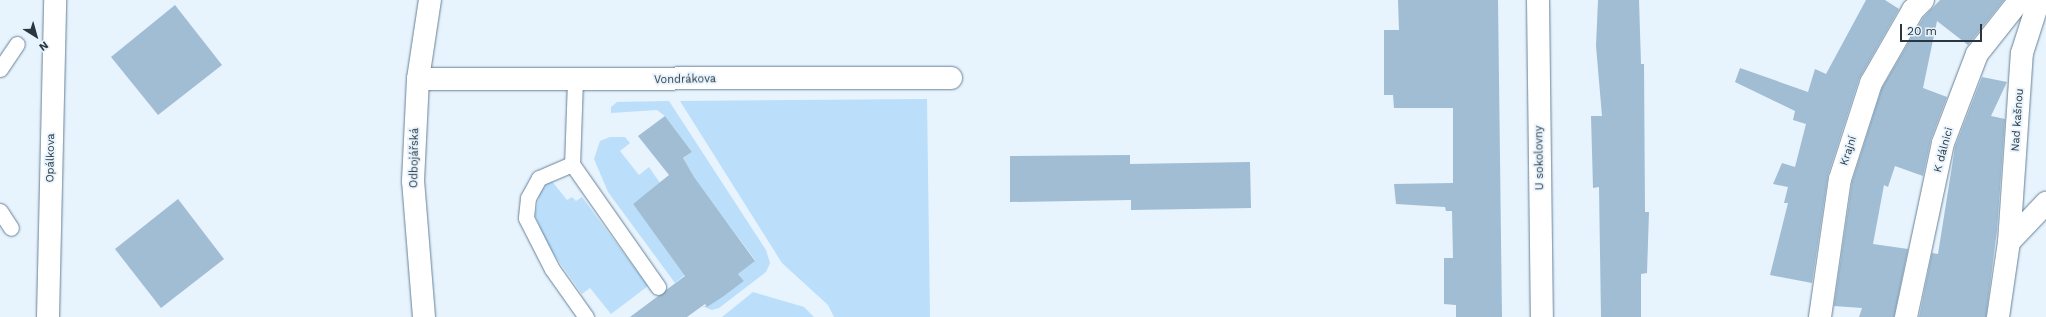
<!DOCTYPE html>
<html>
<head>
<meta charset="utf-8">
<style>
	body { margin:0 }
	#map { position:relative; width:2046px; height:317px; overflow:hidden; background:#e7f3fd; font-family:"Work Sans",sans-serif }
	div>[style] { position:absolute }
	.green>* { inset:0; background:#bbdffb }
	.building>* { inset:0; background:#a0bdd4 }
	.roads { filter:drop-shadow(0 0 1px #668197) drop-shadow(0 0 1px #668197) }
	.service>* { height:15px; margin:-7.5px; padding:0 7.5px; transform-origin:7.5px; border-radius:7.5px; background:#fff }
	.minor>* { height:22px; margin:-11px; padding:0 11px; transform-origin:11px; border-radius:11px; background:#fff }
	.tertiary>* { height:22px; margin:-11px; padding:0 11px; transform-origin:11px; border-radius:11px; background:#fff }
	span { translate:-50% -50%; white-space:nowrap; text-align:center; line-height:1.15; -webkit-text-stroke:3.5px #e7f3fd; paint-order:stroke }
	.street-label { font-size:11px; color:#2b3740 }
	.north { position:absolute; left:16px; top:16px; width:40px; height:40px; -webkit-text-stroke:3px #e7f3fd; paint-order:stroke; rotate:143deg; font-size:11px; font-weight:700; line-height:16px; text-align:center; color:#2b3740 }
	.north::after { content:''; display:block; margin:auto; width:14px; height:18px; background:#2b3740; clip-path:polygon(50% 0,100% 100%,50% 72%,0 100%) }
	.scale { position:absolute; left:1900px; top:24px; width:82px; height:18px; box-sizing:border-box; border:2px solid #2b3740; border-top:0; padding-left:5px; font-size:12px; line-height:14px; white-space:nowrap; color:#2b3740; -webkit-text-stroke:3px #e7f3fd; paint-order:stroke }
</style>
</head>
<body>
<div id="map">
	<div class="green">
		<div style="clip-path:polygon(927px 99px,930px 317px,834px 317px,828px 305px,782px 263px,680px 101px)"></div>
		<div style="clip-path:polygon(669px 101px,766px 250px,770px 263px,766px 272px,719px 308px,712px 310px,702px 306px,707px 306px,719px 288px,724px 296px,744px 281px,738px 274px,755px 260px,681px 160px,692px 152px,665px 116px,657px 110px,611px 113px,611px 107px,617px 102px)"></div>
		<div style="clip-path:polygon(610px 137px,625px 137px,630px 143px,620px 151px,639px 175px,649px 167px,660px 183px,633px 204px,685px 275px,675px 283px,608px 192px,594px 159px,600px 141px)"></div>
		<div style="clip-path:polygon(551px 180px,567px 200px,572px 197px,576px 201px,582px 197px,648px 286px,611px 314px,590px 288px,582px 294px,546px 243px,535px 215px,540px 192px)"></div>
		<div style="clip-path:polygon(753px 292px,804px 307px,814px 317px,722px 317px)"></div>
	</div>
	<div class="building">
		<div style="clip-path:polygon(1398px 0,1498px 0,1502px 317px,1456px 317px,1456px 305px,1444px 304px,1444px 258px,1453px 258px,1452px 211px,1446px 211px,1445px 207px,1396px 204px,1394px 184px,1453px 183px,1453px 108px,1394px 108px,1393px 95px,1384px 95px,1384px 30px,1399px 30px)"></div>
		<div style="clip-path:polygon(1598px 0,1639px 0,1641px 64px,1644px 64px,1645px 212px,1649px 212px,1647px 273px,1641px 274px,1641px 317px,1601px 317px,1599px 187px,1593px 188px,1591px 116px,1602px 116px,1596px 46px)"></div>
		<div style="clip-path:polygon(1866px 0,1885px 0,1899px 9px,1859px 79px,1828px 175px,1812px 283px,1770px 275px,1788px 203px,1784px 203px,1788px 187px,1773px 184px,1782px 163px,1795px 167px,1806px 124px,1793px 120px,1795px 111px,1735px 82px,1740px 68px,1808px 92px,1815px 69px,1826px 74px)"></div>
		<div style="clip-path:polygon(1940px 0,2004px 0,1968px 45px,1937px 21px,1923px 88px,1947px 97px,1931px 139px,1923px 176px,1895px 166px,1888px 187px,1884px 185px,1873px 244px,1908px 249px,1894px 317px,1859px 317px,1862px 308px,1834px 306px,1852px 182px,1882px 88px,1923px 18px)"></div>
		<div style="clip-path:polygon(175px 5px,222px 65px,158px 115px,111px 57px)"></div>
		<div style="clip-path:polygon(1982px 77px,2007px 82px,1991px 116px,2005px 119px,1997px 230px,1986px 317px,1919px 317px,1932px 253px,1938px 254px,1955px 147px)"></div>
		<div style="clip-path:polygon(665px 116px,692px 152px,683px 158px,694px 177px,755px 261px,738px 274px,744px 281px,724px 296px,707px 307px,705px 304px,687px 317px,630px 317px,685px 276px,633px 204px,669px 175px,638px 136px)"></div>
		<div style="clip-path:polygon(1130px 155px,1130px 164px,1250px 162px,1251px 208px,1131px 210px,1131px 200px,1010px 202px,1010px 156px)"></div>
		<div style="clip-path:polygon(178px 199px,224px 259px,161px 308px,115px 249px)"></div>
	</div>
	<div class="roads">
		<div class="service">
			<div style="left:0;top:69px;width:30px;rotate:-56deg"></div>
			<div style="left:575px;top:80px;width:84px;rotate:92deg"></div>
			<div style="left:572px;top:164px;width:150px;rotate:55deg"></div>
			<div style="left:572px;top:164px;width:36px;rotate:157deg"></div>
			<div style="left:539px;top:178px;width:23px;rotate:119deg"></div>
			<div style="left:528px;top:198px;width:20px;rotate:96deg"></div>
			<div style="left:526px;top:218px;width:57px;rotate:63deg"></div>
			<div style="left:552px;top:269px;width:59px;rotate:54.7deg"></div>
			<div style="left:0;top:211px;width:20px;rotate:57deg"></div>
		</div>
		<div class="minor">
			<div style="left:1538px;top:0;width:317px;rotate:89.3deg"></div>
			<div style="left:418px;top:79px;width:533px;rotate:-0.11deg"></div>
			<div style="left:2009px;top:242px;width:54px;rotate:-46.5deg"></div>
			<div style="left:48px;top:317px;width:317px;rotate:-88.7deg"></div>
			<div style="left:1820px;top:317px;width:139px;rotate:-81.8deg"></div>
			<div style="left:1840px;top:179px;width:101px;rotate:-72.1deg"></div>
			<div style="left:1871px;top:83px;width:84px;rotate:-60.1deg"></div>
			<div style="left:1913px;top:10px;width:14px;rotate:-45deg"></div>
			<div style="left:1906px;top:317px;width:178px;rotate:-78deg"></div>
			<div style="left:1943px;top:143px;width:95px;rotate:-69.1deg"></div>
			<div style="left:1977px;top:54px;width:69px;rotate:-51.5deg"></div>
			<div style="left:1998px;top:317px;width:76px;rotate:-81.7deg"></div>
			<div style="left:2009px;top:242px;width:189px;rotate:-86.1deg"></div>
			<div style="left:2022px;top:53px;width:56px;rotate:-72.2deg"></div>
		</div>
		<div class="tertiary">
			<div style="left:424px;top:317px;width:136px;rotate:-94.6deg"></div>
			<div style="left:413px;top:181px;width:102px;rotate:-87.2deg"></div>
			<div style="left:418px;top:79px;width:80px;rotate:-81.4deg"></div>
		</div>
	</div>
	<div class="street-label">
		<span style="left:685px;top:80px;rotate:-1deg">Vondrákova</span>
		<span style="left:2018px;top:120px;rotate:-86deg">Nad kašnou</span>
		<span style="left:1944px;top:150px;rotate:-75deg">K dálnici</span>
		<span style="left:1849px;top:151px;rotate:-72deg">Krajní</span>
		<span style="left:51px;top:158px;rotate:-89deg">Opálkova</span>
		<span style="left:415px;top:158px;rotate:-89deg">Odbojářská</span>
		<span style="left:1540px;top:158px;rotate:-91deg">U sokolovny</span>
	</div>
	<div class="north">N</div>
	<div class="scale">20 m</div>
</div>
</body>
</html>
